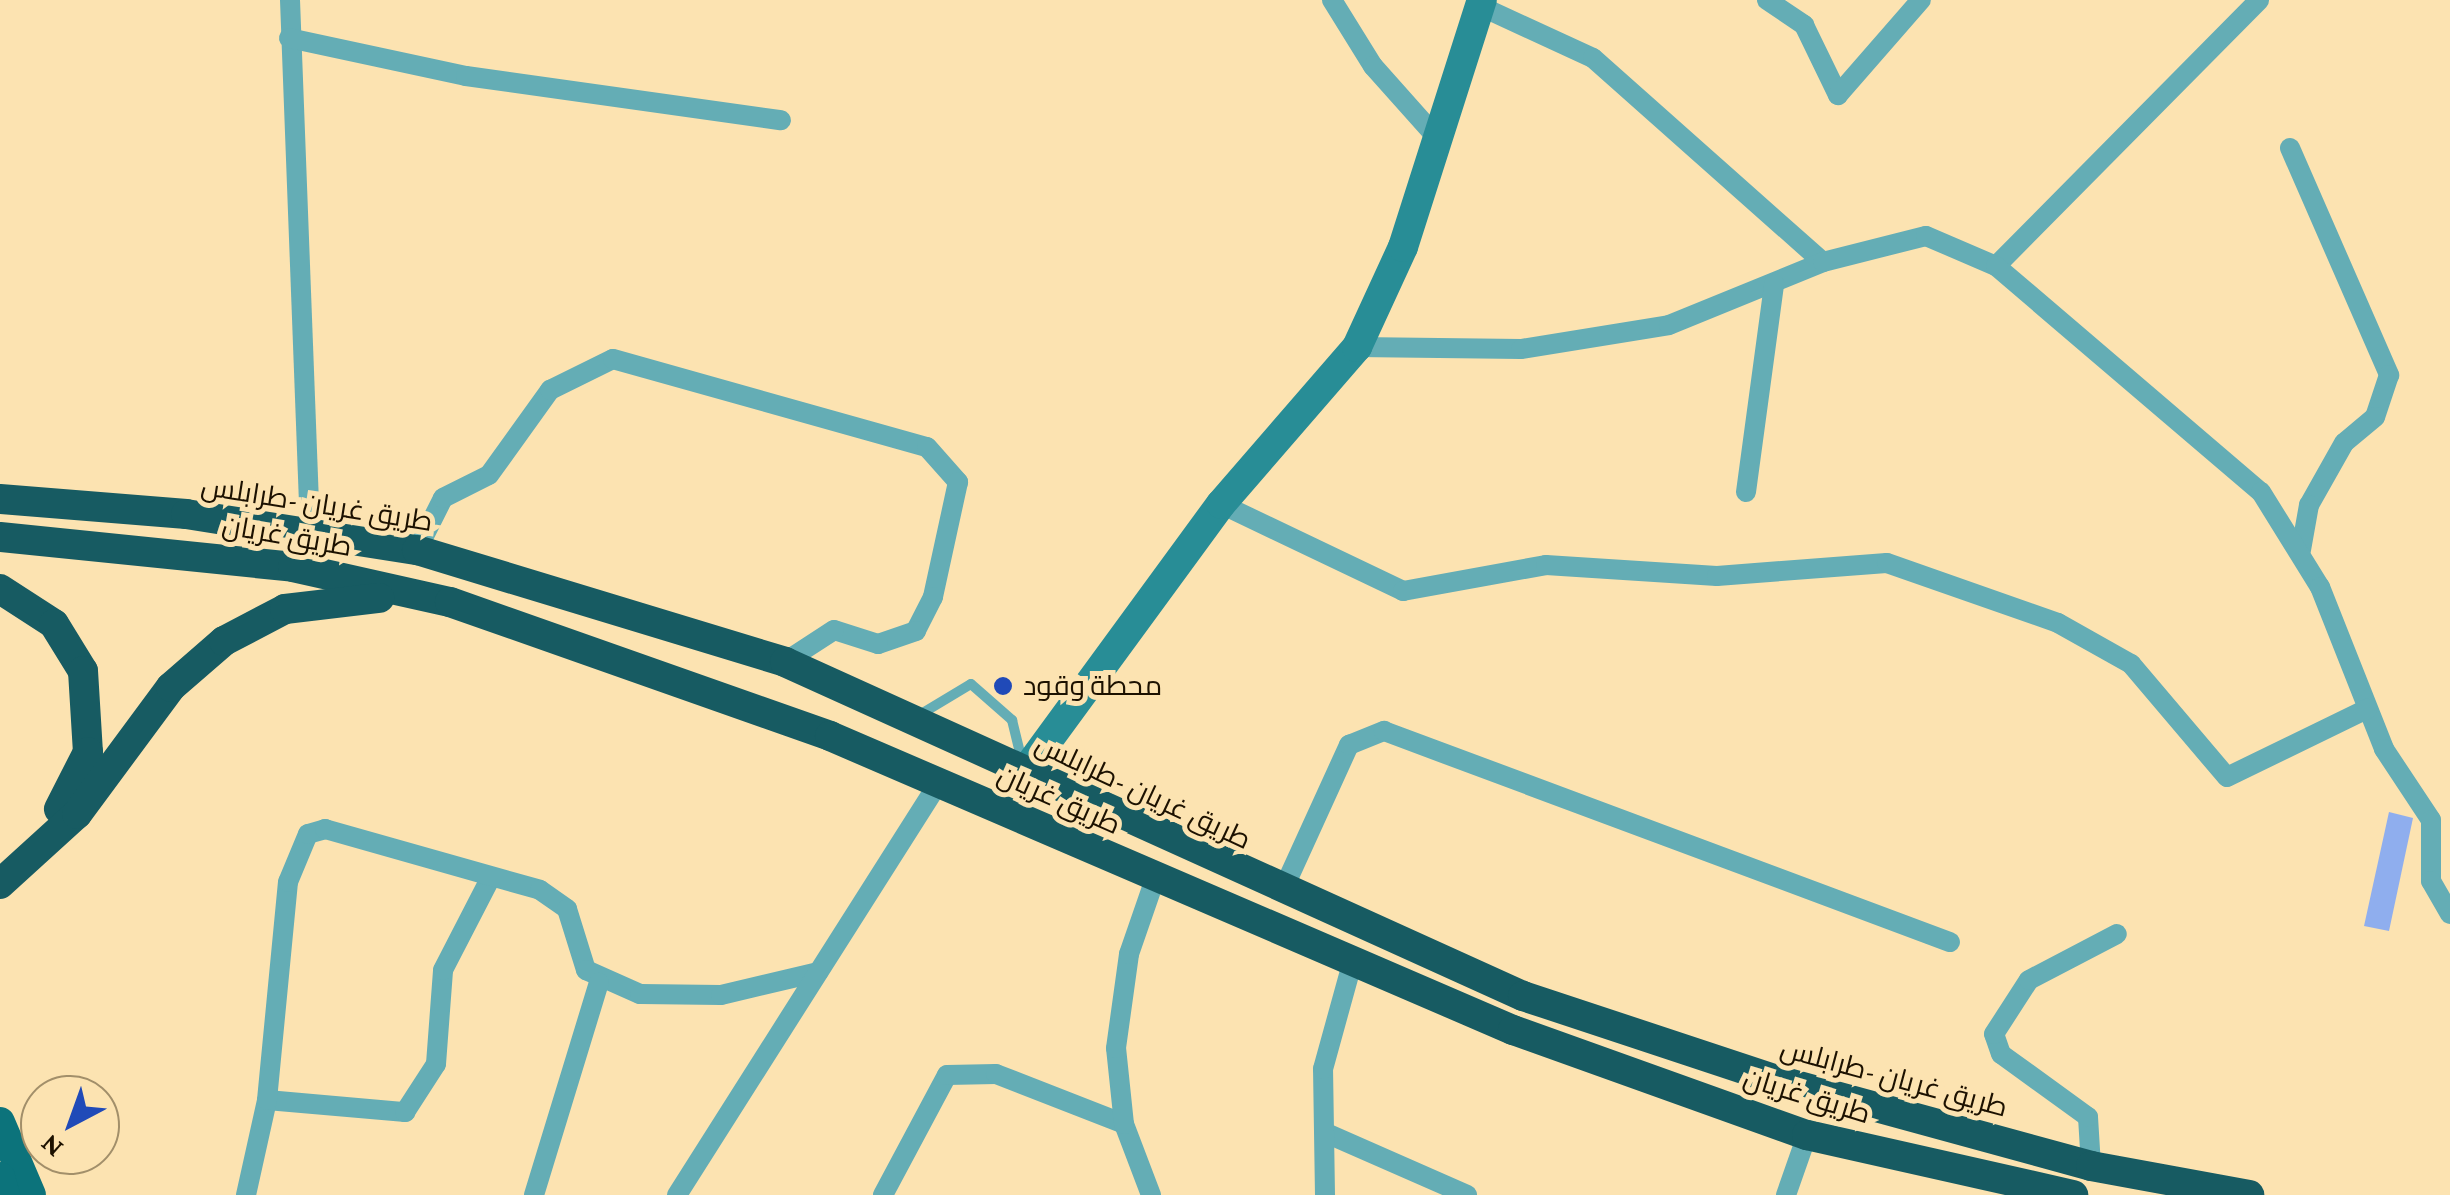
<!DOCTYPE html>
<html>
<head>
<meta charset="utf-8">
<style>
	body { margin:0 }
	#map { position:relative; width:2450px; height:1195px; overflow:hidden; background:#fce3b1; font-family:"Crimson Pro",Cairo,serif }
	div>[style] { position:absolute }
	.water>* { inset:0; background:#8faeee }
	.lane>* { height:10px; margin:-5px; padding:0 5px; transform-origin:5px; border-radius:5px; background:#64adb5 }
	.street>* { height:20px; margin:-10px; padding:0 10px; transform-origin:10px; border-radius:10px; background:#64adb5 }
	.secondary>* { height:30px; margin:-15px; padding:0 15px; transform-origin:15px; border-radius:15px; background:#288d96 }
	.primary>* { height:30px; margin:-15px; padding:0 15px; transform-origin:15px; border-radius:15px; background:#0c737b }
	.highway>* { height:30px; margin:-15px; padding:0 15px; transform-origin:15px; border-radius:15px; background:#175b62 }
	.dots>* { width:28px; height:28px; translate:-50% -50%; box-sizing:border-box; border:5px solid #fce3b1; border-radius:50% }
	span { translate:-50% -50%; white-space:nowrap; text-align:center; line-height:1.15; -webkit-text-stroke:10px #fce3b1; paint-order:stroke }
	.street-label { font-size:28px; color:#1c1100 }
	.poi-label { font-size:28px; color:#1c1100 }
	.left { translate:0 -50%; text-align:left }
	.north { position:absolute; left:20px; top:1075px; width:100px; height:100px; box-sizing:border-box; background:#fce3b1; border:2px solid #a28f6a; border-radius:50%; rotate:221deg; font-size:28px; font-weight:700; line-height:40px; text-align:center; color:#1c1100 }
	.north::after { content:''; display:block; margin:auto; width:35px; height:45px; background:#204ab8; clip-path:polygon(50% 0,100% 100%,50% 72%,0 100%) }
</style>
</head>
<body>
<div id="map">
	<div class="water">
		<div style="clip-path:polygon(2389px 812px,2413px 818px,2389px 931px,2364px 926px)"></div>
	</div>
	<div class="lane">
		<div style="left:916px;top:717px;width:64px;rotate:-31deg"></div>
		<div style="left:971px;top:684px;width:55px;rotate:41.3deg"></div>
		<div style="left:1012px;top:720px;width:42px;rotate:76.3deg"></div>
	</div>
	<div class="street">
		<div style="left:290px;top:0;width:530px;rotate:87.84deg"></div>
		<div style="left:1332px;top:0;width:78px;rotate:58.2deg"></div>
		<div style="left:1373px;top:66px;width:98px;rotate:48.3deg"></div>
		<div style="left:1767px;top:0;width:45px;rotate:34deg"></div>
		<div style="left:1804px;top:25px;width:78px;rotate:64.1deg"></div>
		<div style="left:1838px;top:95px;width:126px;rotate:-48.9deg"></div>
		<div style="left:1480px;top:6px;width:124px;rotate:24.7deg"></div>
		<div style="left:1593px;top:58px;width:307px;rotate:41.6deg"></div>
		<div style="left:289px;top:38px;width:181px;rotate:12.1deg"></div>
		<div style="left:466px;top:76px;width:318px;rotate:8deg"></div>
		<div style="left:2290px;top:148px;width:248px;rotate:66.4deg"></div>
		<div style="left:2389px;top:375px;width:44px;rotate:108.4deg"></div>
		<div style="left:2375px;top:417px;width:40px;rotate:140deg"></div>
		<div style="left:2344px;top:443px;width:71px;rotate:119.4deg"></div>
		<div style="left:2309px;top:505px;width:46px;rotate:100.1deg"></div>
		<div style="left:1996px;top:266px;width:374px;rotate:-45.3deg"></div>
		<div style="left:1357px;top:347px;width:164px;rotate:0.7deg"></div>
		<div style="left:1521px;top:349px;width:150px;rotate:-9.2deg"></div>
		<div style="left:1669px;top:325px;width:166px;rotate:-22.2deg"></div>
		<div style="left:1823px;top:262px;width:106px;rotate:-14.2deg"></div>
		<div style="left:1926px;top:236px;width:76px;rotate:23.2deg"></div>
		<div style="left:1996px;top:266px;width:348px;rotate:40.5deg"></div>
		<div style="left:2261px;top:492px;width:112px;rotate:58.2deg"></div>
		<div style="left:2320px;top:587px;width:174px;rotate:68.4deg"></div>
		<div style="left:2384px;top:749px;width:85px;rotate:56.5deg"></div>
		<div style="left:2431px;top:820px;width:61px;rotate:90deg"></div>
		<div style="left:2431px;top:881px;width:38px;rotate:60deg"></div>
		<div style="left:1746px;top:492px;width:210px;rotate:-82.3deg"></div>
		<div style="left:1221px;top:504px;width:202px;rotate:25.5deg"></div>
		<div style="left:1403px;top:591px;width:145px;rotate:-10.3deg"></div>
		<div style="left:1546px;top:565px;width:171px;rotate:3.7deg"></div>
		<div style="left:1717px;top:576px;width:170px;rotate:-4.4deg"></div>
		<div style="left:1887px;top:563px;width:181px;rotate:19.3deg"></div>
		<div style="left:2058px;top:623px;width:84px;rotate:29.3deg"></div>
		<div style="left:2131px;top:664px;width:148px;rotate:49.7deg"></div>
		<div style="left:2227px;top:777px;width:156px;rotate:-25.9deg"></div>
		<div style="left:417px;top:550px;width:58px;rotate:-63.4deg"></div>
		<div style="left:443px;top:498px;width:51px;rotate:-26.6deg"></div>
		<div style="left:489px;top:475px;width:105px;rotate:-54.3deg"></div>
		<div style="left:550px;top:390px;width:70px;rotate:-26.2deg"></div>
		<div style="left:613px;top:359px;width:326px;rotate:15.7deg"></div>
		<div style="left:927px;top:447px;width:47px;rotate:48.5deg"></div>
		<div style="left:958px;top:482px;width:118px;rotate:102.3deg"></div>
		<div style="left:933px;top:597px;width:38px;rotate:117deg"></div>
		<div style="left:916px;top:631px;width:40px;rotate:161.1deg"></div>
		<div style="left:878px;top:644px;width:46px;rotate:-162.3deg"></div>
		<div style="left:834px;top:630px;width:59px;rotate:146.9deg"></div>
		<div style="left:1282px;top:892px;width:162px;rotate:-65.5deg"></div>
		<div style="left:1349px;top:745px;width:38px;rotate:-22deg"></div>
		<div style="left:1384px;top:731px;width:604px;rotate:20.45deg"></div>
		<div style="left:267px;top:1100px;width:139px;rotate:5deg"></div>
		<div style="left:405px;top:1112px;width:57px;rotate:-57.1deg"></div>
		<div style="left:436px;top:1064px;width:94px;rotate:-85.7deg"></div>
		<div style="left:443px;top:970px;width:105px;rotate:-62.7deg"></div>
		<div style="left:1326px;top:1133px;width:154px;rotate:23.7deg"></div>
		<div style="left:2091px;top:1166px;width:49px;rotate:-93.5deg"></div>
		<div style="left:2088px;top:1117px;width:107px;rotate:-144.1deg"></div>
		<div style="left:2001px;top:1054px;width:21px;rotate:-109deg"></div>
		<div style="left:1994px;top:1034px;width:64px;rotate:-57.1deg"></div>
		<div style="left:2029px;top:980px;width:99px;rotate:-27.6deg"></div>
		<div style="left:246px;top:1195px;width:97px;rotate:-77.5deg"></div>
		<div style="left:267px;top:1100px;width:219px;rotate:-84.5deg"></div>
		<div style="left:288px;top:882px;width:52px;rotate:-67.4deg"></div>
		<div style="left:308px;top:834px;width:18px;rotate:-16deg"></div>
		<div style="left:325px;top:829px;width:223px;rotate:15.8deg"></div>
		<div style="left:540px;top:890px;width:33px;rotate:35deg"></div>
		<div style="left:567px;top:909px;width:64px;rotate:72.7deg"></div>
		<div style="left:586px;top:970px;width:59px;rotate:24deg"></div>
		<div style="left:640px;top:994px;width:81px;rotate:0.7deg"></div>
		<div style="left:721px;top:995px;width:100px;rotate:-13.3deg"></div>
		<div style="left:534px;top:1195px;width:222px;rotate:-73deg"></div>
		<div style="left:677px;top:1195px;width:490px;rotate:-57.6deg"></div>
		<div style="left:883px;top:1195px;width:136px;rotate:-61.9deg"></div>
		<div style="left:947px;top:1075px;width:49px;rotate:-1.2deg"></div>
		<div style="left:996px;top:1074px;width:137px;rotate:21.3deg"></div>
		<div style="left:1151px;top:1195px;width:76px;rotate:-110.8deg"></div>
		<div style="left:1124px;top:1124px;width:76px;rotate:-96deg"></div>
		<div style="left:1116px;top:1048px;width:95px;rotate:-82.1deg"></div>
		<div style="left:1129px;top:954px;width:79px;rotate:-70.9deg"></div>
		<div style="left:1325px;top:1195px;width:126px;rotate:-90.9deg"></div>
		<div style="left:1323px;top:1069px;width:106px;rotate:-74.6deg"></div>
		<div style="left:1786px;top:1195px;width:64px;rotate:-70.7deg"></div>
	</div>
	<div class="secondary">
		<div style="left:1024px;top:773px;width:333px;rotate:-53.8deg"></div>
		<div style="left:1221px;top:504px;width:208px;rotate:-49.1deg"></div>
		<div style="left:1357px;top:347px;width:110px;rotate:-65.3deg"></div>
		<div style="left:1403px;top:247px;width:259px;rotate:-72.3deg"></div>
	</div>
	<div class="primary">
		<div style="left:0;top:1122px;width:79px;rotate:67deg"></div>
		<div style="left:0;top:1177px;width:19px;rotate:74deg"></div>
	</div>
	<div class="highway">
		<div style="left:0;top:499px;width:187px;rotate:4.6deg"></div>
		<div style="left:186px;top:514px;width:234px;rotate:8.9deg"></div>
		<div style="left:417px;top:550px;width:385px;rotate:16.9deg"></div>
		<div style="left:785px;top:662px;width:810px;rotate:24.35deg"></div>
		<div style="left:1523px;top:996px;width:268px;rotate:18.3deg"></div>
		<div style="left:1777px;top:1080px;width:326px;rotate:15.3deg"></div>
		<div style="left:2091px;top:1166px;width:161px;rotate:10.4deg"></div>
		<div style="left:0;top:537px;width:295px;rotate:5.8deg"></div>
		<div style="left:293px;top:567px;width:161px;rotate:12.6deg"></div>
		<div style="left:450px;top:602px;width:403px;rotate:19.4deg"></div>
		<div style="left:830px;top:736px;width:744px;rotate:23.29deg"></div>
		<div style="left:1513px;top:1030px;width:312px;rotate:19.7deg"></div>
		<div style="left:1807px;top:1135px;width:273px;rotate:12.7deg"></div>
		<div style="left:0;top:589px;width:64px;rotate:32.9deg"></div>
		<div style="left:54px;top:624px;width:55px;rotate:58.3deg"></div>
		<div style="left:83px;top:671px;width:81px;rotate:86.5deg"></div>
		<div style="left:88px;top:752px;width:64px;rotate:117deg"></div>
		<div style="left:0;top:884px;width:104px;rotate:-42.3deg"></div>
		<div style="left:77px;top:814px;width:158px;rotate:-53.5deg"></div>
		<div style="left:171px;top:687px;width:70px;rotate:-41deg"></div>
		<div style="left:224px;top:641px;width:69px;rotate:-27.7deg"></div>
		<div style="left:285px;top:609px;width:95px;rotate:-6.7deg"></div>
	</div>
	<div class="dots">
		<div style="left:1003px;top:686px;background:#204ab8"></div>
	</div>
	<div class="street-label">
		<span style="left:317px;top:504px;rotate:9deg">طريق غريان -طرابلس</span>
		<span style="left:287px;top:536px;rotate:10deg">طريق غريان</span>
		<span style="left:1143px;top:792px;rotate:25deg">طريق غريان -طرابلس</span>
		<span style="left:1059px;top:800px;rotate:24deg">طريق غريان</span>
		<span style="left:1894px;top:1078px;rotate:15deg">طريق غريان -طرابلس</span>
		<span style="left:1807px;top:1096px;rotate:17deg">طريق غريان</span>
	</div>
	<div class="poi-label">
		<span class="left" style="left:1023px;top:686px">محطة وقود</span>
	</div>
	<div class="north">N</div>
</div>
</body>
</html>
